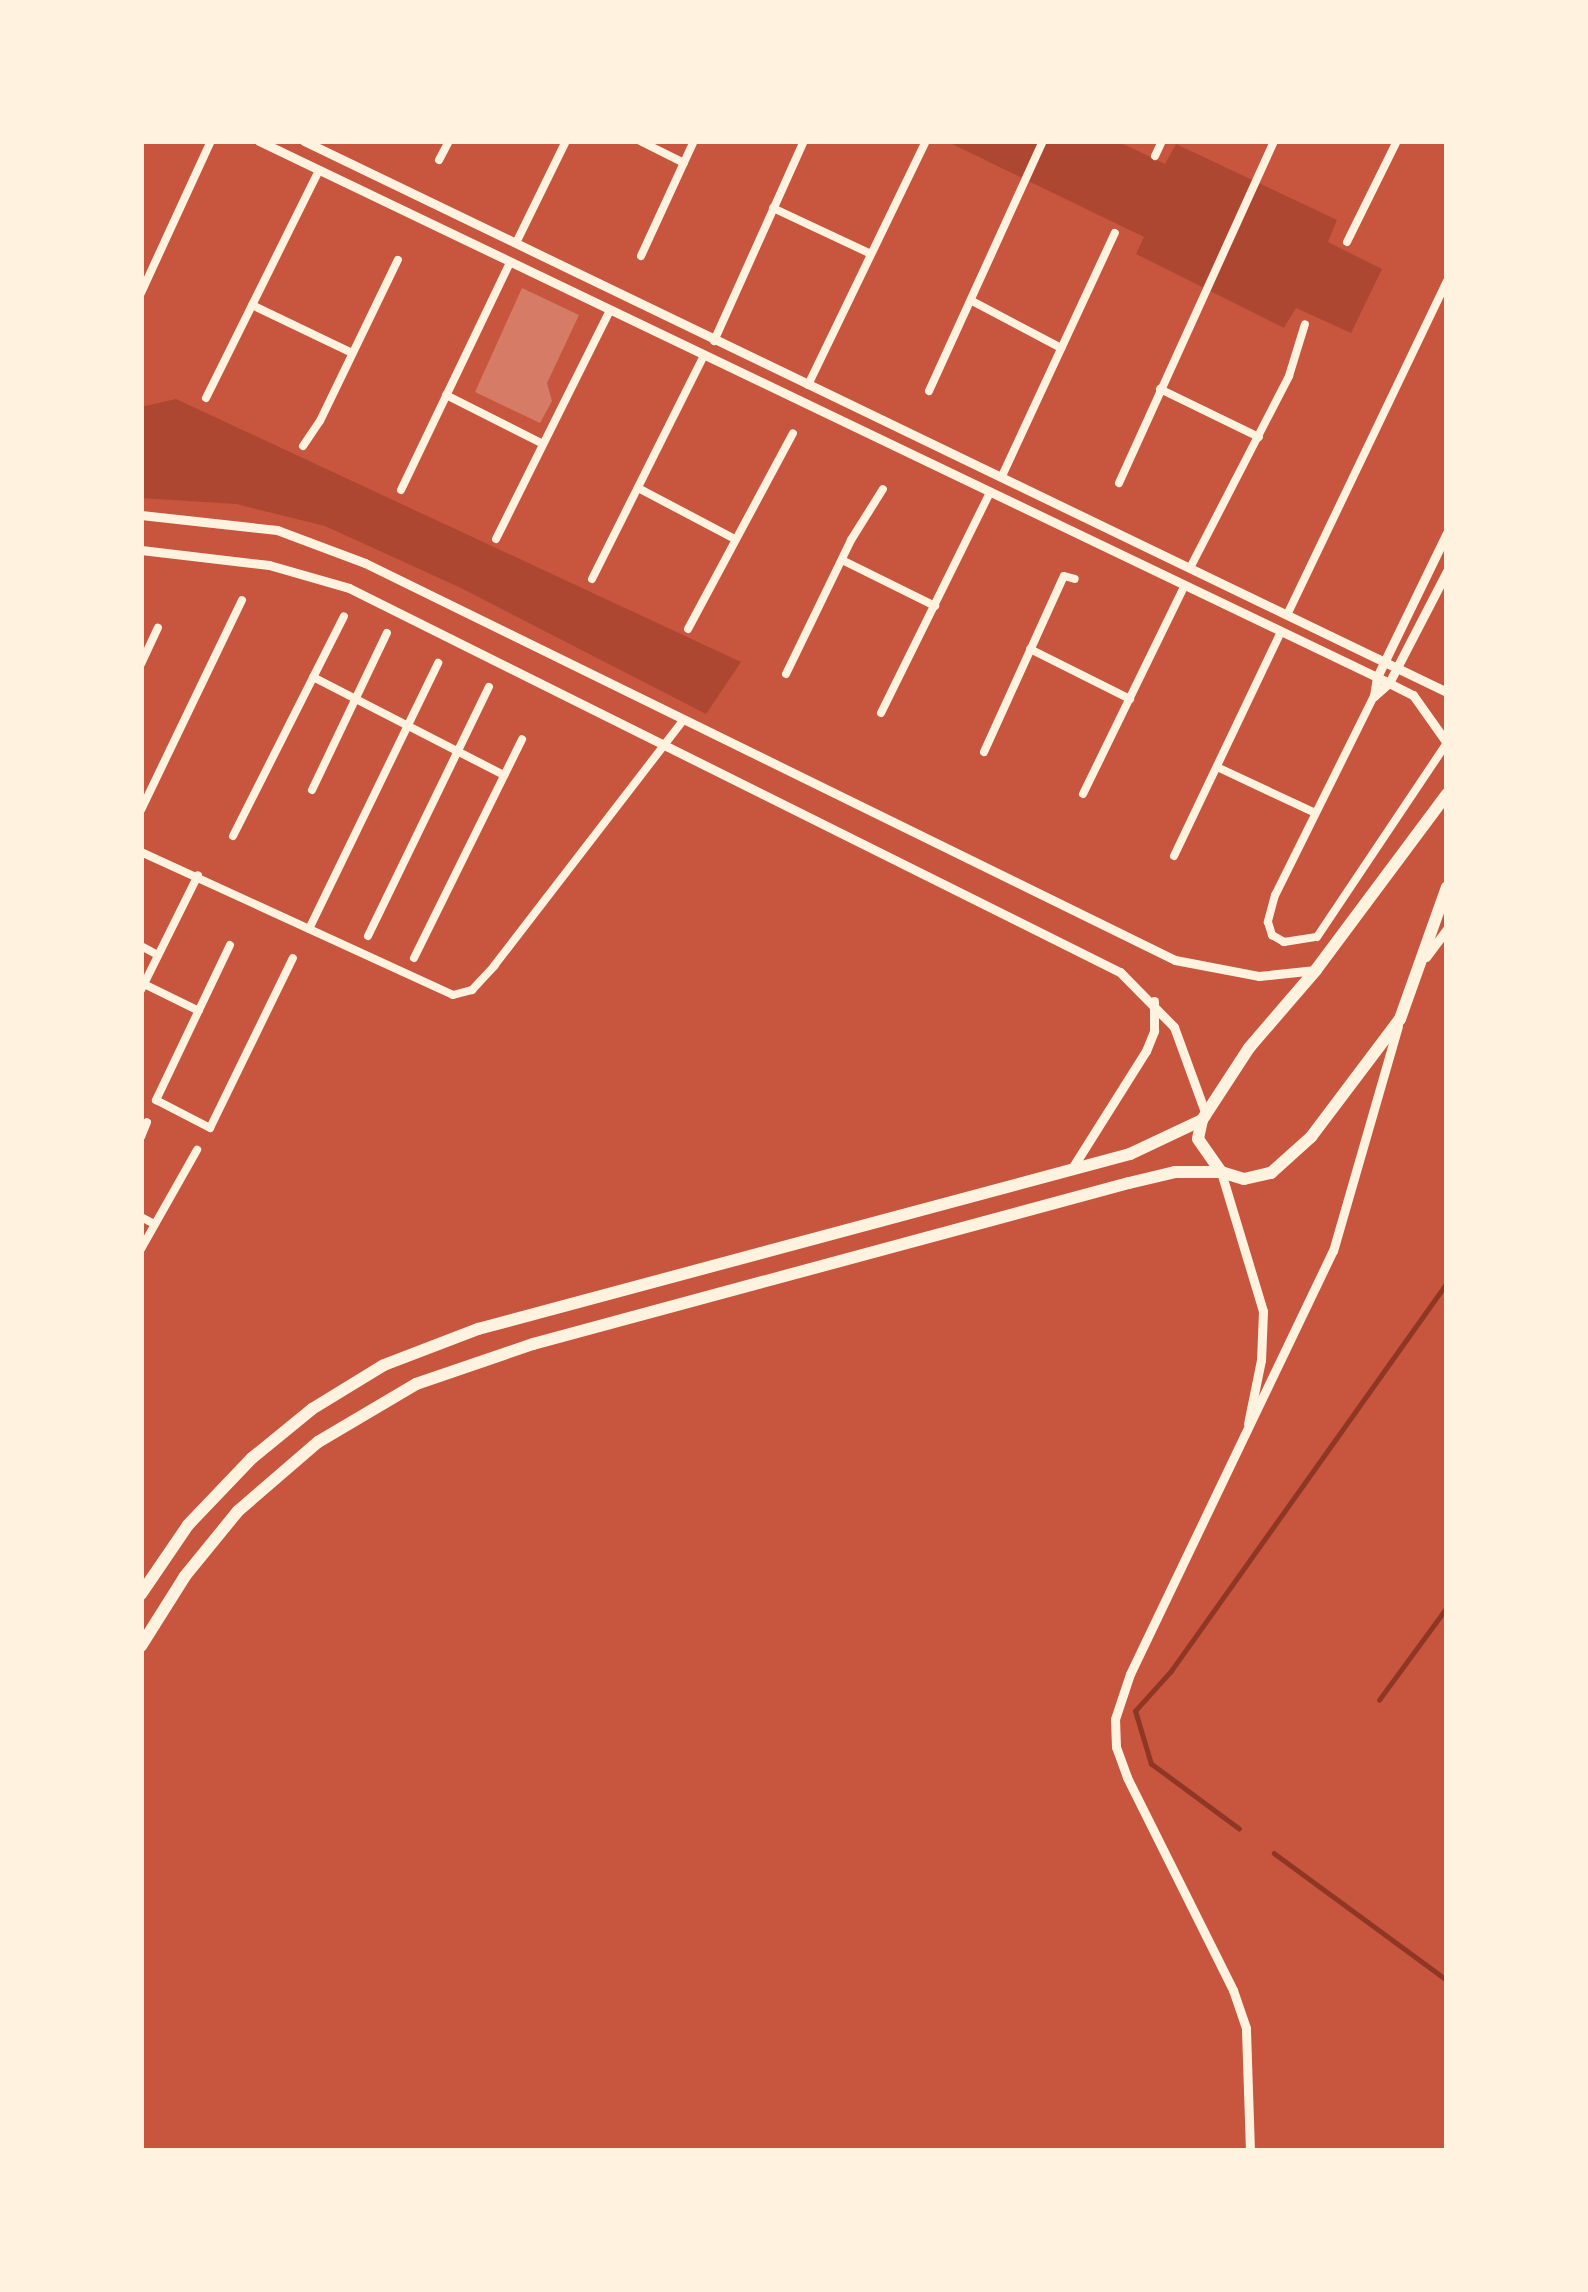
<!DOCTYPE html>
<html>
<head>
<meta charset="utf-8">
<style>
	body { margin:0 }
	#map { position:relative; width:1588px; height:2292px; overflow:hidden; background:#c8553d; font-family:"Noto Sans",sans-serif }
	div>[style] { position:absolute }
	.green>* { inset:0; background:#ae4732 }
	.stream>* { height:4.5px; margin:-2.25px; padding:0 2.25px; transform-origin:2.25px; border-radius:2.25px; background:#8f3625 }
	.building>* { inset:0; background:#d67c66 }
	.minor>* { height:8px; margin:-4px; padding:0 4px; transform-origin:4px; border-radius:4px; background:#fff3e0 }
	.tertiary>* { height:9px; margin:-4.5px; padding:0 4.5px; transform-origin:4.5px; border-radius:4.5px; background:#fff3e0 }
	.primary>* { height:12px; margin:-6px; padding:0 6px; transform-origin:6px; border-radius:6px; background:#fff3e0 }
	span { translate:-50% -50%; white-space:nowrap; text-align:center; line-height:1.15; -webkit-text-stroke:12px #fff3e0; paint-order:stroke }
	.frame { position:absolute; inset:0; border:144px solid #fff3e0; pointer-events:none }
</style>
</head>
<body>
<div id="map">
	<div class="green">
		<div style="clip-path:polygon(946px 141px,1117px 141px,1165px 164px,1176px 144px,1337px 220px,1328px 242px,1382px 269px,1351px 333px,1296px 308px,1284px 328px,1136px 254px,1144px 237px)"></div>
		<div style="clip-path:polygon(176px 399px,741px 662px,706px 714px,461px 588px,325px 526px,236px 504px,141px 498px,141px 407px)"></div>
	</div>
	<div class="stream">
		<div style="left:1379px;top:1700px;width:115px;rotate:-53.8deg"></div>
		<div style="left:1239px;top:1829px;width:109px;rotate:-143.5deg"></div>
		<div style="left:1151px;top:1764px;width:55px;rotate:-106.8deg"></div>
		<div style="left:1135px;top:1711px;width:54px;rotate:-48deg"></div>
		<div style="left:1171px;top:1671px;width:476px;rotate:-54.6deg"></div>
		<div style="left:1274px;top:1853px;width:215px;rotate:36.3deg"></div>
	</div>
	<div class="building">
		<div style="clip-path:polygon(522px 288px,579px 315px,547px 383px,552px 401px,540px 423px,475px 392px)"></div>
	</div>
	<div class="minor">
		<div style="left:640px;top:141px;width:49px;rotate:26.6deg"></div>
		<div style="left:1155px;top:156px;width:17px;rotate:-65deg"></div>
		<div style="left:439px;top:160px;width:21px;rotate:-62deg"></div>
		<div style="left:773px;top:208px;width:108px;rotate:25.1deg"></div>
		<div style="left:1347px;top:242px;width:113px;rotate:-63.7deg"></div>
		<div style="left:516px;top:243px;width:114px;rotate:-63.9deg"></div>
		<div style="left:641px;top:256px;width:127px;rotate:-65.3deg"></div>
		<div style="left:141px;top:293px;width:167px;rotate:-65.3deg"></div>
		<div style="left:972px;top:301px;width:101px;rotate:27.8deg"></div>
		<div style="left:252px;top:305px;width:109px;rotate:25.6deg"></div>
		<div style="left:714px;top:341px;width:219px;rotate:-65.8deg"></div>
		<div style="left:808px;top:385px;width:271px;rotate:-64.2deg"></div>
		<div style="left:1160px;top:389px;width:110px;rotate:25.9deg"></div>
		<div style="left:929px;top:391px;width:275px;rotate:-65.5deg"></div>
		<div style="left:446px;top:395px;width:106px;rotate:26.8deg"></div>
		<div style="left:206px;top:398px;width:254px;rotate:-63.6deg"></div>
		<div style="left:303px;top:446px;width:30px;rotate:-56deg"></div>
		<div style="left:320px;top:421px;width:179px;rotate:-64.2deg"></div>
		<div style="left:1002px;top:476px;width:268px;rotate:-65.1deg"></div>
		<div style="left:1119px;top:483px;width:375px;rotate:-65.6deg"></div>
		<div style="left:640px;top:489px;width:105px;rotate:27.8deg"></div>
		<div style="left:401px;top:490px;width:252px;rotate:-64.4deg"></div>
		<div style="left:496px;top:539px;width:256px;rotate:-63.5deg"></div>
		<div style="left:842px;top:560px;width:104px;rotate:26.3deg"></div>
		<div style="left:1190px;top:568px;width:216px;rotate:-62.7deg"></div>
		<div style="left:1289px;top:376px;width:54px;rotate:-72.9deg"></div>
		<div style="left:592px;top:579px;width:250px;rotate:-63.4deg"></div>
		<div style="left:1287px;top:615px;width:370px;rotate:-64.4deg"></div>
		<div style="left:688px;top:629px;width:222px;rotate:-61.8deg"></div>
		<div style="left:1030px;top:649px;width:112px;rotate:26.6deg"></div>
		<div style="left:141px;top:664px;width:40px;rotate:-65deg"></div>
		<div style="left:786px;top:674px;width:149px;rotate:-64.1deg"></div>
		<div style="left:851px;top:540px;width:60px;rotate:-57.9deg"></div>
		<div style="left:313px;top:677px;width:215px;rotate:27.2deg"></div>
		<div style="left:1374px;top:696px;width:222px;rotate:116.4deg"></div>
		<div style="left:1275px;top:895px;width:28px;rotate:105deg"></div>
		<div style="left:1268px;top:922px;width:14px;rotate:73deg"></div>
		<div style="left:1272px;top:935px;width:14px;rotate:30deg"></div>
		<div style="left:1284px;top:942px;width:33px;rotate:-9deg"></div>
		<div style="left:1317px;top:937px;width:234px;rotate:-56.2deg"></div>
		<div style="left:881px;top:713px;width:246px;rotate:-63.7deg"></div>
		<div style="left:984px;top:752px;width:193px;rotate:-65.6deg"></div>
		<div style="left:1064px;top:576px;width:11px;rotate:15deg"></div>
		<div style="left:1217px;top:767px;width:106px;rotate:25.1deg"></div>
		<div style="left:312px;top:790px;width:174px;rotate:-64.5deg"></div>
		<div style="left:1083px;top:794px;width:230px;rotate:-64deg"></div>
		<div style="left:141px;top:810px;width:233px;rotate:-64.3deg"></div>
		<div style="left:233px;top:836px;width:246px;rotate:-63.2deg"></div>
		<div style="left:141px;top:852px;width:343px;rotate:24.6deg"></div>
		<div style="left:453px;top:995px;width:20px;rotate:-15deg"></div>
		<div style="left:472px;top:990px;width:33px;rotate:-47deg"></div>
		<div style="left:494px;top:966px;width:309px;rotate:-52.4deg"></div>
		<div style="left:1174px;top:856px;width:246px;rotate:-64.5deg"></div>
		<div style="left:309px;top:929px;width:296px;rotate:-64.1deg"></div>
		<div style="left:368px;top:936px;width:277px;rotate:-64.1deg"></div>
		<div style="left:230px;top:945px;width:172px;rotate:115.5deg"></div>
		<div style="left:156px;top:1100px;width:61px;rotate:27.4deg"></div>
		<div style="left:210px;top:1128px;width:189px;rotate:-64deg"></div>
		<div style="left:141px;top:946px;width:19px;rotate:28deg"></div>
		<div style="left:414px;top:958px;width:244px;rotate:-63.7deg"></div>
		<div style="left:144px;top:984px;width:61px;rotate:26.1deg"></div>
		<div style="left:141px;top:990px;width:128px;rotate:-63.6deg"></div>
		<div style="left:141px;top:1137px;width:16px;rotate:-68deg"></div>
		<div style="left:141px;top:1217px;width:15px;rotate:28deg"></div>
		<div style="left:141px;top:1249px;width:114px;rotate:-60.5deg"></div>
	</div>
	<div class="tertiary">
		<div style="left:259px;top:141px;width:1253px;rotate:25.62deg"></div>
		<div style="left:1389px;top:683px;width:27px;rotate:27deg"></div>
		<div style="left:1413px;top:695px;width:59px;rotate:54.7deg"></div>
		<div style="left:304px;top:141px;width:1269px;rotate:25.74deg"></div>
		<div style="left:141px;top:515px;width:137px;rotate:6.3deg"></div>
		<div style="left:277px;top:530px;width:94px;rotate:20.6deg"></div>
		<div style="left:365px;top:563px;width:902px;rotate:26.11deg"></div>
		<div style="left:1175px;top:960px;width:86px;rotate:10.8deg"></div>
		<div style="left:1259px;top:976px;width:57px;rotate:-6deg"></div>
		<div style="left:141px;top:550px;width:129px;rotate:6.7deg"></div>
		<div style="left:269px;top:565px;width:83px;rotate:16deg"></div>
		<div style="left:349px;top:588px;width:861px;rotate:26.48deg"></div>
		<div style="left:1120px;top:972px;width:77px;rotate:45.5deg"></div>
		<div style="left:1174px;top:1027px;width:94px;rotate:70deg"></div>
		<div style="left:1374px;top:696px;width:19px;rotate:-81deg"></div>
		<div style="left:1377px;top:677px;width:160px;rotate:-64.1deg"></div>
		<div style="left:1374px;top:696px;width:20px;rotate:-41deg"></div>
		<div style="left:1389px;top:683px;width:126px;rotate:-62.6deg"></div>
		<div style="left:1426px;top:957px;width:35px;rotate:-53deg"></div>
		<div style="left:1071px;top:1170px;width:141px;rotate:-57.8deg"></div>
		<div style="left:1146px;top:1051px;width:22px;rotate:-68deg"></div>
		<div style="left:1154px;top:1031px;width:30px;rotate:-90deg"></div>
		<div style="left:1221px;top:1172px;width:145px;rotate:73.2deg"></div>
		<div style="left:1263px;top:1311px;width:49px;rotate:92.3deg"></div>
		<div style="left:1261px;top:1360px;width:65px;rotate:101.5deg"></div>
		<div style="left:1250px;top:2151px;width:123px;rotate:-91.9deg"></div>
		<div style="left:1246px;top:2028px;width:40px;rotate:-108.9deg"></div>
		<div style="left:1233px;top:1990px;width:238px;rotate:-116.5deg"></div>
		<div style="left:1127px;top:1777px;width:32px;rotate:-110deg"></div>
		<div style="left:1116px;top:1747px;width:28px;rotate:-92deg"></div>
		<div style="left:1115px;top:1719px;width:47px;rotate:-71.6deg"></div>
		<div style="left:1130px;top:1674px;width:469px;rotate:-64.4deg"></div>
		<div style="left:1333px;top:1251px;width:234px;rotate:-73.9deg"></div>
	</div>
	<div class="primary">
		<div style="left:1447px;top:794px;width:219px;rotate:126.7deg"></div>
		<div style="left:1316px;top:970px;width:103px;rotate:130.7deg"></div>
		<div style="left:1249px;top:1048px;width:86px;rotate:123.1deg"></div>
		<div style="left:1202px;top:1120px;width:19px;rotate:102deg"></div>
		<div style="left:1198px;top:1139px;width:40px;rotate:55.1deg"></div>
		<div style="left:1221px;top:1172px;width:24px;rotate:17deg"></div>
		<div style="left:1244px;top:1179px;width:28px;rotate:-13deg"></div>
		<div style="left:1271px;top:1173px;width:54px;rotate:-42deg"></div>
		<div style="left:1311px;top:1137px;width:148px;rotate:-53deg"></div>
		<div style="left:1400px;top:1019px;width:140px;rotate:-70.4deg"></div>
		<div style="left:141px;top:1594px;width:83px;rotate:-55.7deg"></div>
		<div style="left:188px;top:1525px;width:93px;rotate:-46.3deg"></div>
		<div style="left:252px;top:1458px;width:77px;rotate:-39.2deg"></div>
		<div style="left:312px;top:1409px;width:84px;rotate:-31.4deg"></div>
		<div style="left:384px;top:1365px;width:101px;rotate:-21deg"></div>
		<div style="left:478px;top:1329px;width:675px;rotate:-15.02deg"></div>
		<div style="left:1130px;top:1154px;width:80px;rotate:-25.3deg"></div>
		<div style="left:141px;top:1646px;width:83px;rotate:-57.8deg"></div>
		<div style="left:185px;top:1576px;width:84px;rotate:-50.8deg"></div>
		<div style="left:238px;top:1511px;width:106px;rotate:-40.8deg"></div>
		<div style="left:318px;top:1442px;width:114px;rotate:-30.6deg"></div>
		<div style="left:416px;top:1384px;width:124px;rotate:-18.9deg"></div>
		<div style="left:533px;top:1344px;width:617px;rotate:-15.12deg"></div>
		<div style="left:1129px;top:1183px;width:47px;rotate:-13.4deg"></div>
		<div style="left:1175px;top:1172px;width:46px"></div>
	</div>
	<div class="frame"></div>
</div>
</body>
</html>
